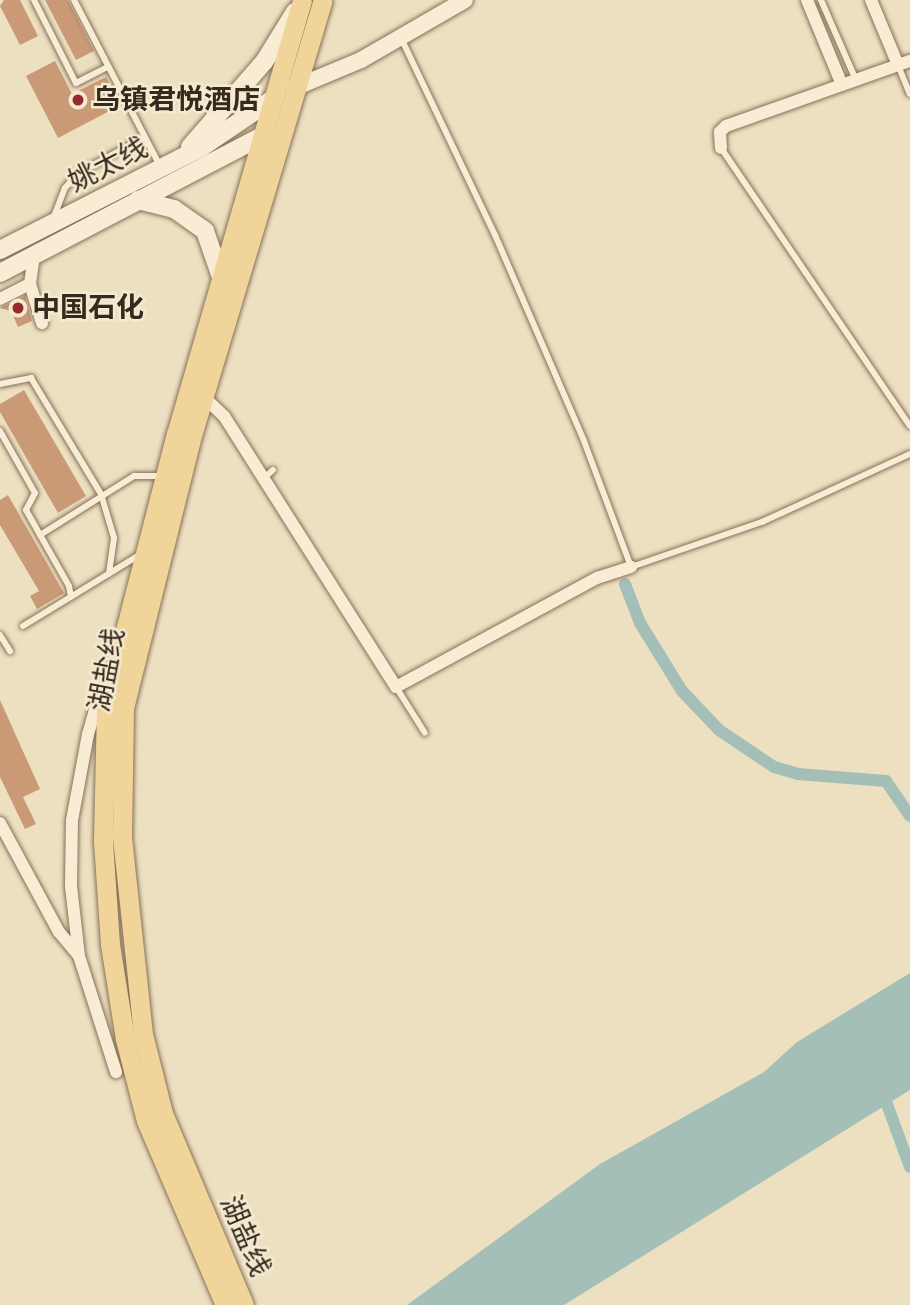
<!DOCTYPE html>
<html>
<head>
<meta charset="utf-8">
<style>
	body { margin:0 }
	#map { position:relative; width:910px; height:1305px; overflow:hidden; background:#ede0c1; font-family:"Zilla Slab","Noto Sans SC",serif }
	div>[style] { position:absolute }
	.water>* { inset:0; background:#a3bfb7 }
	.canal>* { height:12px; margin:-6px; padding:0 6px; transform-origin:6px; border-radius:6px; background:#a3bfb7 }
	.building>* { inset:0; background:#ca9a77 }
	.roads { filter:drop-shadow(0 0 2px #867159) drop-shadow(0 0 2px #867159) }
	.service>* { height:6px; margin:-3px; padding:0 3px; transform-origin:3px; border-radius:3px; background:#f8edd4 }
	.minor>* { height:12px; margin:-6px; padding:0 6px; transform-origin:6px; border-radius:6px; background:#f8edd4 }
	.tertiary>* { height:16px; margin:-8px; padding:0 8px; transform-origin:8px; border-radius:8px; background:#f8edd4 }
	.secondary>* { height:18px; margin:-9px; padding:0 9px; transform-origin:9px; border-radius:9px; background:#f8edd4 }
	.primary>* { height:19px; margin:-9.5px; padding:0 9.5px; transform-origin:9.5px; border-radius:9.5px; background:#f0d499 }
	.dots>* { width:19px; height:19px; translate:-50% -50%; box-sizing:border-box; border:4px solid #f4ead0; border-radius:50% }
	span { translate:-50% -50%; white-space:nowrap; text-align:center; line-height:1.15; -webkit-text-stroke:5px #f4ead0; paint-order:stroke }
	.poi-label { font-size:28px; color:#36291d; font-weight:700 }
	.left { translate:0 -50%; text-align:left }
	.street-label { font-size:28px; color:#36291d }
</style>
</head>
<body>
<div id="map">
	<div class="water">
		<div style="clip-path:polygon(910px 973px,910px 1090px,564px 1305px,407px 1305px,600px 1164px,764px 1072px,797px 1042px)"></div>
	</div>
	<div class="canal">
		<div style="left:625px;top:584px;width:42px;rotate:69deg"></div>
		<div style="left:640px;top:623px;width:80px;rotate:58.3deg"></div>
		<div style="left:682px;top:691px;width:54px;rotate:46.5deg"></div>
		<div style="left:719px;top:730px;width:66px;rotate:33.9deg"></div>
		<div style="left:774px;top:767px;width:25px;rotate:16deg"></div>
		<div style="left:798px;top:774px;width:88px;rotate:4.5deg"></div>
		<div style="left:886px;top:781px;width:42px;rotate:55.6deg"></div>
		<div style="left:881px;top:1088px;width:84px;rotate:69.8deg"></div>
	</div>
	<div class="building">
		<div style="clip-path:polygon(4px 0,20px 0,38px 36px,20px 45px,0 6px)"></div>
		<div style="clip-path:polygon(45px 0,68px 0,94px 51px,76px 60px)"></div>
		<div style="clip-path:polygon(55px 61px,72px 94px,106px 77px,121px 105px,58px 138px,26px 76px)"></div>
		<div style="clip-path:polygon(25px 296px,32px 321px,18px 327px,11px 311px,0 308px)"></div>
		<div style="clip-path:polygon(24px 390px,86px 496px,58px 513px,0 412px,0 404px)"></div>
		<div style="clip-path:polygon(8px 495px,64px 593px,37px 609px,30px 596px,39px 591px,0 525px,0 500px)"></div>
		<div style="clip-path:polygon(0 700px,40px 789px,23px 797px,36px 824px,25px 829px,0 777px)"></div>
	</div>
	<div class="roads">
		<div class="service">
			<div style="left:34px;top:0;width:93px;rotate:63.2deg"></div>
			<div style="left:76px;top:83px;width:35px;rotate:-27deg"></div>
			<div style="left:74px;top:0;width:187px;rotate:62.6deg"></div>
			<div style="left:821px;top:0;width:87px;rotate:66.4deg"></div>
			<div style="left:401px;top:38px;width:218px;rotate:64.5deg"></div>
			<div style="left:495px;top:235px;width:224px;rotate:66.6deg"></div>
			<div style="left:584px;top:441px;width:134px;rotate:69.5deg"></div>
			<div style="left:631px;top:567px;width:139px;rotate:-19deg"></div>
			<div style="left:762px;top:522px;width:163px;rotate:-24.7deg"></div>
			<div style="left:898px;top:65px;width:31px;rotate:68deg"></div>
			<div style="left:721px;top:148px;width:336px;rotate:55.8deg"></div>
			<div style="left:53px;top:219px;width:33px;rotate:-69deg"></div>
			<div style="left:65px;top:188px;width:18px;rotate:-49deg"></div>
			<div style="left:77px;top:174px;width:75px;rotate:-28.6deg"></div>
			<div style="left:0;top:384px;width:32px;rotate:-11deg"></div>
			<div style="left:31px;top:378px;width:135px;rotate:58.9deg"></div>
			<div style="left:101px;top:494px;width:46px;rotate:73.5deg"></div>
			<div style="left:114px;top:538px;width:36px;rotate:98deg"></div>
			<div style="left:0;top:431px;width:71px;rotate:60.6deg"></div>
			<div style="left:35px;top:493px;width:19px;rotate:118deg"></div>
			<div style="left:26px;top:510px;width:87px;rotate:60.5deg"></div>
			<div style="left:69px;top:586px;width:11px;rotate:80deg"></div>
			<div style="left:264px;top:478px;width:12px;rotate:-42deg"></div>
			<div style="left:40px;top:535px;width:111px;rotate:-32.1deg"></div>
			<div style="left:134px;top:476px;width:27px"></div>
			<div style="left:23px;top:626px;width:138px;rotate:-31.4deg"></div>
			<div style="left:0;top:635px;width:19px;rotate:58deg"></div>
			<div style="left:396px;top:687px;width:54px;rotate:57.8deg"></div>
		</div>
		<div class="minor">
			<div style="left:807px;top:0;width:92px;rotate:67.6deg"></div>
			<div style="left:871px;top:0;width:70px;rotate:67.4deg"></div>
			<div style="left:721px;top:148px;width:16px;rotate:-94deg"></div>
			<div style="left:720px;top:132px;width:8px;rotate:-45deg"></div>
			<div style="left:726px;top:126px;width:195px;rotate:-19.5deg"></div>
			<div style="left:30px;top:284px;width:41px;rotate:72.9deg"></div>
			<div style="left:0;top:299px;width:34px;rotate:-27deg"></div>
			<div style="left:30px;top:284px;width:29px;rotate:-82deg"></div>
			<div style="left:203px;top:396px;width:29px;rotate:44deg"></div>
			<div style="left:224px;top:416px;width:321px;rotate:57.6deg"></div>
			<div style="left:396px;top:687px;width:229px;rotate:-28.5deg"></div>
			<div style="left:597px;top:578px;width:36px;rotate:-18deg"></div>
			<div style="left:106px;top:704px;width:13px;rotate:151deg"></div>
			<div style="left:95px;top:710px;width:25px;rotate:106deg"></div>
			<div style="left:88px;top:734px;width:87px;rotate:100.5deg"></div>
			<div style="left:72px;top:820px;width:66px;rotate:90.9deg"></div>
			<div style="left:71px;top:886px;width:70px;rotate:83.5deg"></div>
			<div style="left:79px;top:956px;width:122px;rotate:72.3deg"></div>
			<div style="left:0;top:823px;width:124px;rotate:61.6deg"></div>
			<div style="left:59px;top:932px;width:30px;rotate:50deg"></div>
		</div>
		<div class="tertiary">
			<div style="left:294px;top:88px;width:73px;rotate:-22.7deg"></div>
			<div style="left:361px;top:60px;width:120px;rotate:-30deg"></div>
		</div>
		<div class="secondary">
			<div style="left:190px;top:147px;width:113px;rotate:-49deg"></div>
			<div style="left:264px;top:62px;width:59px;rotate:-58.2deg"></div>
			<div style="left:138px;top:200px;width:37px;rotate:14deg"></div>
			<div style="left:174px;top:209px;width:38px;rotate:35deg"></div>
			<div style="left:205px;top:231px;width:52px;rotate:70.9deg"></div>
			<div style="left:0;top:250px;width:227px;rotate:-27deg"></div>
			<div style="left:202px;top:147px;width:86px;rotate:-34.1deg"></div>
			<div style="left:0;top:273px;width:298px;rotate:-27.6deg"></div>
		</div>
		<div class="primary">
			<div style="left:225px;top:1305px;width:200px;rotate:-113.2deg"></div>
			<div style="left:146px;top:1121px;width:85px;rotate:-104.4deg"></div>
			<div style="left:125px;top:1039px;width:96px;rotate:-99deg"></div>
			<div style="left:110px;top:944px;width:104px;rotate:-93.9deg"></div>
			<div style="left:103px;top:840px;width:136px;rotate:-88.7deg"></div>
			<div style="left:106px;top:704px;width:279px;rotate:-75.5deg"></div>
			<div style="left:176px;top:434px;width:452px;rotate:-73.8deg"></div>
			<div style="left:244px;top:1305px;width:208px;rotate:-112.9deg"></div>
			<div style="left:163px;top:1113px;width:81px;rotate:-104.2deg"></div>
			<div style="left:143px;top:1034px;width:198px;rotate:-96.1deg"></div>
			<div style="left:122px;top:837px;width:129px;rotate:-89.1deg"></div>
			<div style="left:124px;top:708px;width:277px;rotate:-76deg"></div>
			<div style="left:191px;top:439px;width:458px;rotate:-73.3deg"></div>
		</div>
	</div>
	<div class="dots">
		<div style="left:78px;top:100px;background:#942a2b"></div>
		<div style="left:18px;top:308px;background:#942a2b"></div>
	</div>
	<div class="poi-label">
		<span class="left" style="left:92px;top:100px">乌镇君悦酒店</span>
		<span class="left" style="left:32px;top:308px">中国石化</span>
	</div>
	<div class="street-label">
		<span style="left:108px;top:165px;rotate:-27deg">姚太线</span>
		<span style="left:107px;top:670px;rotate:-79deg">湖盐线</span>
		<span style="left:245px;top:1236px;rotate:67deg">湖盐线</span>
	</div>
</div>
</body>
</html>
